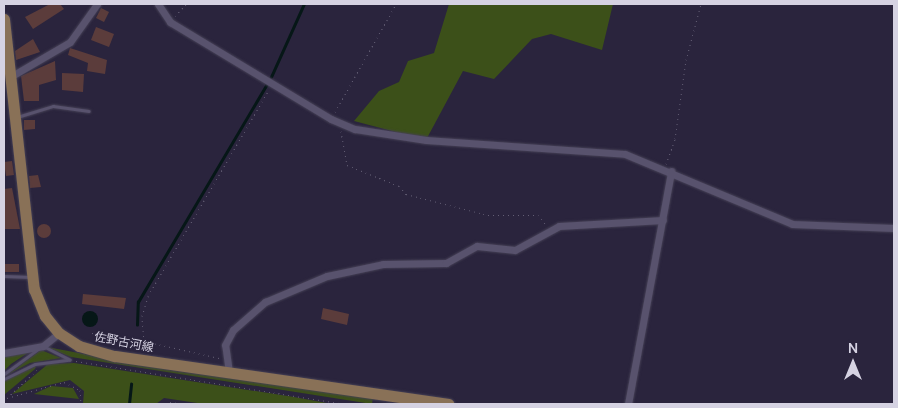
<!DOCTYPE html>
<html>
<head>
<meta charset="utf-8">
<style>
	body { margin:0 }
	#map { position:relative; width:898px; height:408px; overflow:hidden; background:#2a243d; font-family:Manrope,"Noto Sans JP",sans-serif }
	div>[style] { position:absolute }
	.green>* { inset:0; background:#3c5019 }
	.water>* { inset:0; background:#061717 }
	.round { border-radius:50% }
	.stream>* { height:2.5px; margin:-1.25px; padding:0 1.25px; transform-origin:1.25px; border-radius:1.25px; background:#061717 }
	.building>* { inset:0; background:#5b3c3b }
	.path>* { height:1px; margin-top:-0.5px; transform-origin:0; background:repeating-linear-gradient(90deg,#635e74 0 1px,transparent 0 5px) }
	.roads { filter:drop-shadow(0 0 1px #454055) drop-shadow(0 0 1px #454055) }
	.service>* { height:3px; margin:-1.5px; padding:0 1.5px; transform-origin:1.5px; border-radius:1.5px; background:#58526d }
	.minor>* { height:7px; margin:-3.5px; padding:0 3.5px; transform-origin:3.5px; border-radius:3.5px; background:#58526d }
	.primary>* { height:11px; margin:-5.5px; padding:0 5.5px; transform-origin:5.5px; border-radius:5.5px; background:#897157 }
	span { translate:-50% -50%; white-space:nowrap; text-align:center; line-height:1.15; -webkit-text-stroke:4px #2a243d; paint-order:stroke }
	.street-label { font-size:12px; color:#d5d2e2 }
	.frame { position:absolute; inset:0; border:5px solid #d5d2e2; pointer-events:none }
	.north { position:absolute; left:828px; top:338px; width:50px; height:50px; -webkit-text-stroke:4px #2a243d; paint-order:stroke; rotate:0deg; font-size:14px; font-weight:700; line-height:20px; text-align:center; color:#d5d2e2 }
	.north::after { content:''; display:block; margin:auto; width:18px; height:22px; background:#d5d2e2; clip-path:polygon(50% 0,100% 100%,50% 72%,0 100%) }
</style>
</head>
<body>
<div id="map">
	<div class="green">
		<div style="clip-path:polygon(449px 4px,613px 4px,602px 50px,551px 34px,532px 39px,494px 79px,463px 71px,426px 140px,354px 121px,379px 91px,399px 82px,408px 61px,434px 53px)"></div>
		<div style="clip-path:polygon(47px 347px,175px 371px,373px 397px,372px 404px,71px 357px)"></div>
		<div style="clip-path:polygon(34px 349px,11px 364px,4px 371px,4px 357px)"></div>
		<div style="clip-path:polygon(41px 350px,61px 358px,30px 363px,7px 375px)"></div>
		<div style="clip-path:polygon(74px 363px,294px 397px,332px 404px,204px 404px,164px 398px,156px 404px,83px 404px,84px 391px,70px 380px,12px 394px,48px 364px)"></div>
		<div style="clip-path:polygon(36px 366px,35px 369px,4px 395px,4px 381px)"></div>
		<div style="clip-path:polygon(51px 386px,73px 388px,79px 399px,34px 394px)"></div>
	</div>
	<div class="water">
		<div class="round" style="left:82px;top:311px;width:16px;height:16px"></div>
	</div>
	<div class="stream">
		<div style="left:271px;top:77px;width:80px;rotate:-65.7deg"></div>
		<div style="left:137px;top:325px;width:23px;rotate:-88deg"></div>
		<div style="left:138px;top:302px;width:253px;rotate:-59.4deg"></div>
		<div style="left:129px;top:404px;width:20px;rotate:-84deg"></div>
	</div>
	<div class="building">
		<div style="clip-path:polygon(50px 4px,60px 4px,64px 9px,33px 29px,25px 17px)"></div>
		<div style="clip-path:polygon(101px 8px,109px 12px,104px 22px,96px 18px)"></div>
		<div style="clip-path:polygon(96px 27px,114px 34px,109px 47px,91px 40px)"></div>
		<div style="clip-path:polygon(33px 39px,40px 52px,16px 60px,15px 51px)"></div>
		<div style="clip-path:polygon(70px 48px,107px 60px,105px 74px,87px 71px,88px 63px,68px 55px)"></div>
		<div style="clip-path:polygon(55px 61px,56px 80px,39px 85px,39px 101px,24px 101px,21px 76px)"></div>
		<div style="clip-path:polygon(62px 73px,84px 74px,83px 92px,62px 90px)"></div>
		<div style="clip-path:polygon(24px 120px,35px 120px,35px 129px,24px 130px)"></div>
		<div style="clip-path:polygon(12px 161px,14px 175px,6px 176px,4px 162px)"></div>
		<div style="clip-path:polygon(38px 175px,41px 187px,30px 188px,29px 176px)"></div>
		<div style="clip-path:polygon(12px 188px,20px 229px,4px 229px,4px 189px)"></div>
		<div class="round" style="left:37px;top:224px;width:14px;height:14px"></div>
		<div style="clip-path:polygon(4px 264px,19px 264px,19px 272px,4px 272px)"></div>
		<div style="clip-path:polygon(83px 294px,126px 298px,124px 309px,82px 304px)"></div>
		<div style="clip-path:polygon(323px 308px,349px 314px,347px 325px,321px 319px)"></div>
	</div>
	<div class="path">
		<div style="left:175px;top:16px;width:16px;rotate:-47deg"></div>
		<div style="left:335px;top:112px;width:124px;rotate:-60.5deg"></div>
		<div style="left:341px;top:131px;width:35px;rotate:80deg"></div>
		<div style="left:347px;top:165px;width:56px;rotate:22deg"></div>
		<div style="left:399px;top:186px;width:11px;rotate:49deg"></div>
		<div style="left:406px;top:194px;width:85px;rotate:14.4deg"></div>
		<div style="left:488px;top:215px;width:50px"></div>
		<div style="left:538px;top:215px;width:11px;rotate:52deg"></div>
		<div style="left:666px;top:164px;width:27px;rotate:-70deg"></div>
		<div style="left:675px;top:139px;width:80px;rotate:-82.1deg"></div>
		<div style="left:686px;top:60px;width:58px;rotate:-75deg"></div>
		<div style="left:92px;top:333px;width:52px;rotate:8.9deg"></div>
		<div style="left:219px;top:358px;width:77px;rotate:-167.2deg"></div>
		<div style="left:144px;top:341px;width:25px;rotate:-95deg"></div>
		<div style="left:142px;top:316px;width:21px;rotate:-73deg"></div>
		<div style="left:148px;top:296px;width:239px;rotate:-59.6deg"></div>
		<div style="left:76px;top:361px;width:271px;rotate:9.1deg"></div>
		<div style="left:37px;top:370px;width:41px;rotate:137deg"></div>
		<div style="left:7px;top:398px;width:59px;rotate:-15.7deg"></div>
		<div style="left:64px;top:382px;width:18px;rotate:27deg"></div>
		<div style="left:80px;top:390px;width:14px;rotate:86deg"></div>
		<div style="left:170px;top:402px;width:16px;rotate:7deg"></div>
	</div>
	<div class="roads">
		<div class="service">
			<div style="left:17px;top:117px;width:38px;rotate:-17deg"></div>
			<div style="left:53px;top:106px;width:36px;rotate:8deg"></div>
			<div style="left:4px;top:276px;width:27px;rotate:2deg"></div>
			<div style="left:43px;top:346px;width:30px;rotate:27deg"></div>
			<div style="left:4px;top:374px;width:42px;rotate:-36.3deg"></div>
			<div style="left:4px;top:379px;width:34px;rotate:-26deg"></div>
			<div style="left:35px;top:364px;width:34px;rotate:-7deg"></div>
		</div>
		<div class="minor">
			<div style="left:158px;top:4px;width:22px;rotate:56deg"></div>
			<div style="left:170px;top:22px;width:188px;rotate:31.1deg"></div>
			<div style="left:331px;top:119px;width:26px;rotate:23deg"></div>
			<div style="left:355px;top:129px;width:72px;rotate:8.8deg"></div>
			<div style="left:426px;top:140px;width:199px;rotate:4deg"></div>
			<div style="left:625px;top:154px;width:181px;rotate:22.7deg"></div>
			<div style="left:792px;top:224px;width:102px;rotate:2.2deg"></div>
			<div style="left:10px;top:77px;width:69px;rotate:-30.3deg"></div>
			<div style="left:70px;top:42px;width:47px;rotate:-54.6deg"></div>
			<div style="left:4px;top:353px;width:40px;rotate:-10deg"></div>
			<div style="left:43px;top:346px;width:21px;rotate:-39deg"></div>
			<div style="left:229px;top:372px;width:27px;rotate:-98deg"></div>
			<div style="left:225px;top:345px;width:17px;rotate:-62deg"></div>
			<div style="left:233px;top:330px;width:43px;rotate:-41.2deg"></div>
			<div style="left:265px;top:302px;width:67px;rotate:-22.8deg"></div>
			<div style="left:327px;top:276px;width:57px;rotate:-12.1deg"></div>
			<div style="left:383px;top:264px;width:63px;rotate:-0.9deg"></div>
			<div style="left:446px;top:263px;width:35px;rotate:-29deg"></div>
			<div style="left:477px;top:246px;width:38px;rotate:6deg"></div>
			<div style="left:515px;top:250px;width:50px;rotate:-28.6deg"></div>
			<div style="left:559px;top:226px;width:104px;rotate:-3.3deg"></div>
			<div style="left:628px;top:404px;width:237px;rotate:-79.5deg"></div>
		</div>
		<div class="primary">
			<div style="left:4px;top:19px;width:272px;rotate:83.7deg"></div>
			<div style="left:34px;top:289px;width:29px;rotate:68deg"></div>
			<div style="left:45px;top:316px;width:22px;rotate:51deg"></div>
			<div style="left:59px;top:333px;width:24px;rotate:33deg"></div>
			<div style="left:79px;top:346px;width:37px;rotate:16deg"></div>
			<div style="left:115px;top:356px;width:337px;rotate:8.2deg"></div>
		</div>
	</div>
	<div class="street-label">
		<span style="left:124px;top:342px;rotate:11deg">佐野古河線</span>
	</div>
	<div class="frame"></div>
	<div class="north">N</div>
</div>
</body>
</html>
